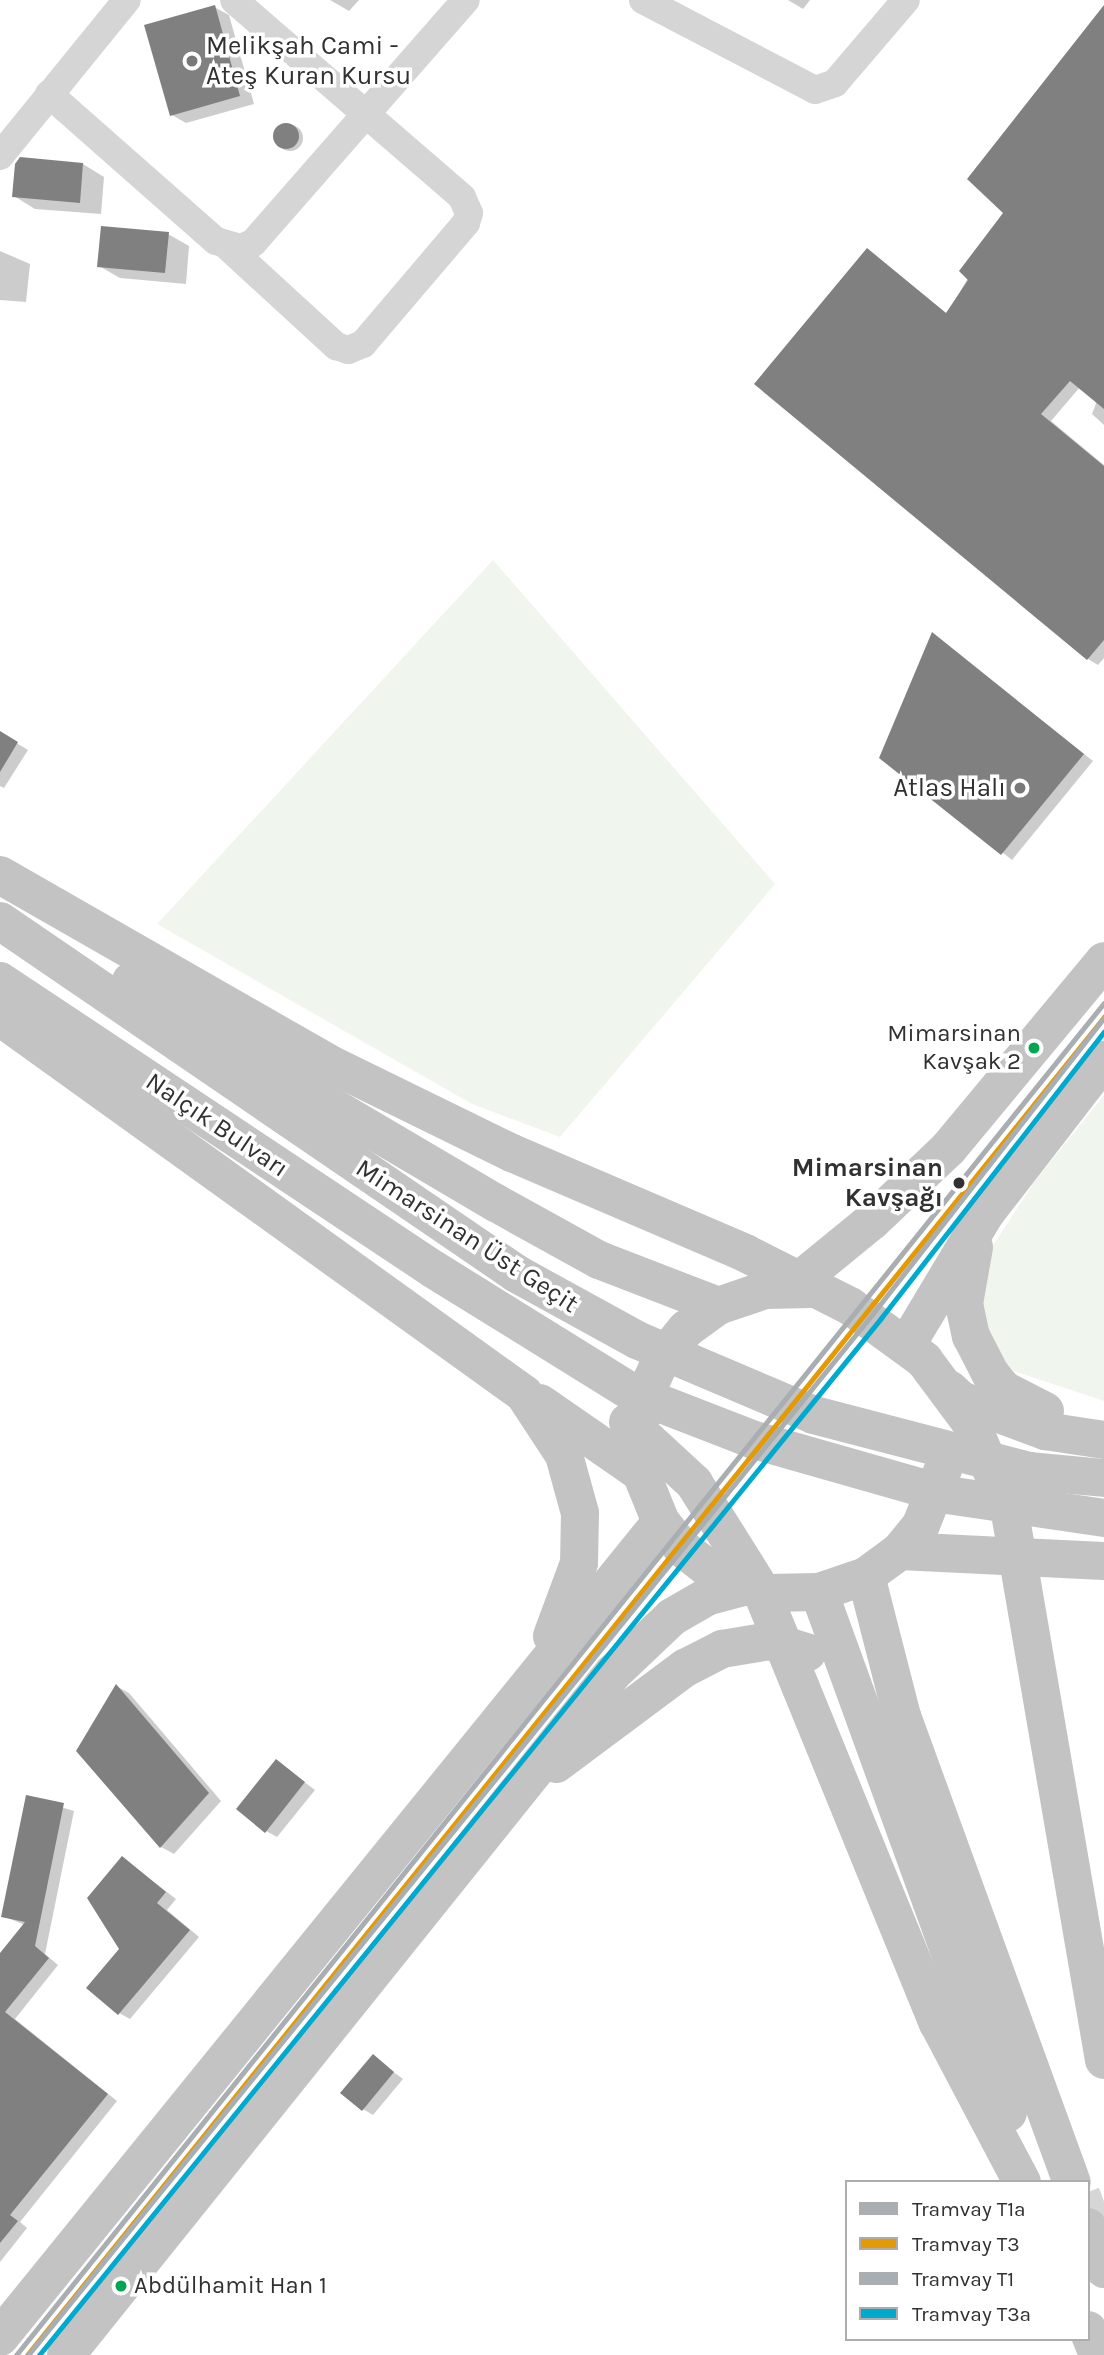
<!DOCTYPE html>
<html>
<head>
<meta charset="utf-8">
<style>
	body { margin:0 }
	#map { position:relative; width:1104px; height:2355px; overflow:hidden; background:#fff; font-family:Karla,sans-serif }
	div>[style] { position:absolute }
	.green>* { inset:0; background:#f0f6ed }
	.shadow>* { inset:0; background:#0003 }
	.round { border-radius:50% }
	.building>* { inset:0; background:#808080 }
	.minor-tunnel>* { height:28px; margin-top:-14px; transform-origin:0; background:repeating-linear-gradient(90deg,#d6d6d6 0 28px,transparent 0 42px) }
	.minor>* { height:28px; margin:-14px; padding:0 14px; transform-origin:14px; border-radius:14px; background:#d5d5d5 }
	.highway>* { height:38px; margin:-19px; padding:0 19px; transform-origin:19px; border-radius:19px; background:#c3c3c3 }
	.tram-1>* { height:5px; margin:-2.5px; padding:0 2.5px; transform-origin:2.5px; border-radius:2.5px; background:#a9aeb2 }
	.tram-2>* { height:5px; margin:-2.5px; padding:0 2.5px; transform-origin:2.5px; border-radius:2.5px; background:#e39a05 }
	.tram-3>* { height:5px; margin:-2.5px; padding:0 2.5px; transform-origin:2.5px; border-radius:2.5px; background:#a9aeb2 }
	.tram-4>* { height:5px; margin:-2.5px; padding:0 2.5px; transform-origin:2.5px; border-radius:2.5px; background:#00a9ce }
	.dots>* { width:19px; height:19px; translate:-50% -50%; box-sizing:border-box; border:4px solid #fff; border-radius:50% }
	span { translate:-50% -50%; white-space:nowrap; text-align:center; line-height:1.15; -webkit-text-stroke:7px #fff; paint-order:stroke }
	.bus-label { font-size:24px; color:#313131 }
	.right { translate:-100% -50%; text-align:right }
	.left { translate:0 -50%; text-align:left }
	.poi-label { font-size:26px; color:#313131 }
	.street-label { font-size:26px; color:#313131 }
	.stop-label { font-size:26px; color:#313131; font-weight:700 }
	.legend { position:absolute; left:845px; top:2180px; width:245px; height:161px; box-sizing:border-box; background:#fff; border:2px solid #adadad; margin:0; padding:9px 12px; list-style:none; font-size:21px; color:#313131 }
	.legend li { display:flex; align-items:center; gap:14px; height:35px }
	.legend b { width:35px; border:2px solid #adadad }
</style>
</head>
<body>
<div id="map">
	<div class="green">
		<div style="clip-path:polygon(493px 560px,775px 884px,560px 1137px,472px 1104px,157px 924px)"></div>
		<div style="clip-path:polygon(1104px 1095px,1104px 1401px,1014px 1371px,1005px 1362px,981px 1314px,988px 1253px,1035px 1181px)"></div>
	</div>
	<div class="shadow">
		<div style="clip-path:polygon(330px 0,359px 0,349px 11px)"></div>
		<div style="clip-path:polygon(788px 0,810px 0,803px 9px)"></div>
		<div style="clip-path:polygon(214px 7px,229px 15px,254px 104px,186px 123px,172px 115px)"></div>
		<div style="clip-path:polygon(1104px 8px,1104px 425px,1092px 414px,1097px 401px,1080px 387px,1051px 421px,1104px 465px,1104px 658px,1098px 665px,1088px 659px,868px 250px,947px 314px,1006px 213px)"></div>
		<div class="round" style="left:277px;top:125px;width:26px;height:26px"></div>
		<div style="clip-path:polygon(21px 159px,83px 164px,104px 177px,101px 214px,35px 209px,14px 196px)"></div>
		<div style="clip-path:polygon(168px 234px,189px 246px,186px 284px,120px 278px,99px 266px)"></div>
		<div style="clip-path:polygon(0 251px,30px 264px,26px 302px,0 300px)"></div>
		<div style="clip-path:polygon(933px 634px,1093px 761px,1012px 860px,881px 757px)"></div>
		<div style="clip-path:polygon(0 733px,28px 750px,4px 788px,0 786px)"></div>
		<div style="clip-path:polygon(116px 1686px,129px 1693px,221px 1801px,174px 1854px,161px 1847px,78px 1750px)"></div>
		<div style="clip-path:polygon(276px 1761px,315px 1790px,277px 1837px,266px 1831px)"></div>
		<div style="clip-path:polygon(28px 1797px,74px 1811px,45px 1954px,58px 1965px,15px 2019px,117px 2101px,20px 2222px,27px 2228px,0 2262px,0 1956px,25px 1925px,3px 1916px)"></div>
		<div style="clip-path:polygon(123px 1858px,176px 1899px,167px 1910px,199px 1937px,130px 2019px,119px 2013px)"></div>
		<div style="clip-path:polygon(373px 2057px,403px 2079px,373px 2115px,363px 2109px)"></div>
	</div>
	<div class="building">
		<div style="clip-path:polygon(215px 5px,240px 96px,170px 116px,144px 25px)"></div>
		<div style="clip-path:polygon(1104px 5px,1104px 409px,1070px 381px,1041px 414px,1104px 466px,1104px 640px,1087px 660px,754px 384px,867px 248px,946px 313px,968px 280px,959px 271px,1003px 213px,967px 179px)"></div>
		<div class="round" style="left:273px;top:123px;width:26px;height:26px"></div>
		<div style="clip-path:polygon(20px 157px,83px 163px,80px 203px,12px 197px,15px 164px)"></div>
		<div style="clip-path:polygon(101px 226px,169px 232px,165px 273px,97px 267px)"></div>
		<div style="clip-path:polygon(932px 632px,1084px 754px,1001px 855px,879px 758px)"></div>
		<div style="clip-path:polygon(0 731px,18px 742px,0 772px)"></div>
		<div style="clip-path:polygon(116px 1684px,209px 1793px,160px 1848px,76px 1751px)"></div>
		<div style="clip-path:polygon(276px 1759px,305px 1782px,265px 1833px,236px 1809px)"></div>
		<div style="clip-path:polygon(26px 1795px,64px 1803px,35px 1946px,49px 1958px,5px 2012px,108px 2094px,10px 2215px,18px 2221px,0 2243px,0 1953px,25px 1922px,1px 1917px)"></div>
		<div style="clip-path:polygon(122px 1856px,166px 1892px,157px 1903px,190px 1930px,118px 2015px,86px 1988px,119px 1949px,87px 1898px)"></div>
		<div style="clip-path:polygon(373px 2054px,394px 2072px,362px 2111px,340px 2093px)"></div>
	</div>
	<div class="minor-tunnel">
		<div style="left:1088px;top:2207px;width:17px;rotate:-21deg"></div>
	</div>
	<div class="minor">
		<div style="left:643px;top:0;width:194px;rotate:27.6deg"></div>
		<div style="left:815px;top:90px;width:21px;rotate:-19deg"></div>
		<div style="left:835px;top:83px;width:109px;rotate:-49.5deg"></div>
		<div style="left:49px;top:94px;width:222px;rotate:41.4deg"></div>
		<div style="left:216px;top:241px;width:26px;rotate:16deg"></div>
		<div style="left:241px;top:248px;width:13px;rotate:-23deg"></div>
		<div style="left:253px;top:243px;width:323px;rotate:-48.8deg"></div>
		<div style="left:0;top:156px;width:201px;rotate:-50.9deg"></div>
		<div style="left:228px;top:247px;width:147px;rotate:42.5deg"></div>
		<div style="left:336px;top:346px;width:13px;rotate:18deg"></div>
		<div style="left:348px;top:350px;width:16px;rotate:-22deg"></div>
		<div style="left:363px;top:344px;width:159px;rotate:-49.6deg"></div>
		<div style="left:466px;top:223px;width:10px;rotate:-73deg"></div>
		<div style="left:469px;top:213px;width:17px;rotate:-114deg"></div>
		<div style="left:462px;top:197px;width:301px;rotate:-139.2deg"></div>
	</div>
	<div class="highway">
		<div style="left:0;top:875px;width:378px;rotate:29.8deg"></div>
		<div style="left:328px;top:1063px;width:205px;rotate:26.1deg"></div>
		<div style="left:512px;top:1153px;width:254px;rotate:23.2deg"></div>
		<div style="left:745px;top:1253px;width:118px;rotate:26.8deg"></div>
		<div style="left:850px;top:1306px;width:92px;rotate:36.1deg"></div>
		<div style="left:924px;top:1360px;width:79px;rotate:53.3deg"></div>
		<div style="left:971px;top:1423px;width:98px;rotate:66.6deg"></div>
		<div style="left:1010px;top:1513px;width:555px;rotate:80.25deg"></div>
		<div style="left:0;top:921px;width:626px;rotate:34.32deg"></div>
		<div style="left:517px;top:1274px;width:137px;rotate:28.8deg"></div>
		<div style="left:637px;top:1340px;width:192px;rotate:23deg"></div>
		<div style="left:814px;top:1415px;width:222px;rotate:14.6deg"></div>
		<div style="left:1029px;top:1471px;width:75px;rotate:5.3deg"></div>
		<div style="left:0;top:981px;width:520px;rotate:33.63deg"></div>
		<div style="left:433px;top:1269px;width:235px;rotate:31.8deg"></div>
		<div style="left:633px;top:1393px;width:130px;rotate:21.2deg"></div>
		<div style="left:754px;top:1440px;width:201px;rotate:15.9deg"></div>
		<div style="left:947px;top:1495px;width:159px;rotate:8.3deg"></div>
		<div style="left:131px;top:981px;width:185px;rotate:32.4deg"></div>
		<div style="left:287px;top:1080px;width:243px;rotate:30.5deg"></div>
		<div style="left:496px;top:1203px;width:118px;rotate:29deg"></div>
		<div style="left:599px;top:1260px;width:128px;rotate:21.1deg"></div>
		<div style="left:0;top:1017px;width:646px;rotate:35.73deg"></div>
		<div style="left:524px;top:1394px;width:73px;rotate:56.7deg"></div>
		<div style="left:564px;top:1455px;width:60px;rotate:74.6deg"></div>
		<div style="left:580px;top:1513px;width:50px;rotate:91.1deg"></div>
		<div style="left:579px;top:1563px;width:78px;rotate:110.3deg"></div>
		<div style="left:974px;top:1247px;width:58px;rotate:100deg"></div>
		<div style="left:964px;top:1304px;width:33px;rotate:78deg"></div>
		<div style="left:971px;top:1336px;width:42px;rotate:62.8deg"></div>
		<div style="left:990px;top:1373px;width:22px;rotate:51deg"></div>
		<div style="left:1004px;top:1390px;width:46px;rotate:27.1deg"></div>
		<div style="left:790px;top:1288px;width:106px;rotate:-39.3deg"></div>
		<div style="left:872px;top:1221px;width:105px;rotate:-43.5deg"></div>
		<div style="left:948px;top:1149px;width:244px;rotate:-50.3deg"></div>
		<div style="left:811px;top:1289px;width:46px;rotate:178.8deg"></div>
		<div style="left:765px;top:1290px;width:50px;rotate:161.2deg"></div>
		<div style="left:718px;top:1306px;width:39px;rotate:144deg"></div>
		<div style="left:686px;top:1329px;width:40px;rotate:129deg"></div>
		<div style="left:661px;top:1360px;width:38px;rotate:115deg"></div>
		<div style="left:645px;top:1395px;width:40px;rotate:100deg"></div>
		<div style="left:638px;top:1434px;width:39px;rotate:86deg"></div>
		<div style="left:641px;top:1473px;width:53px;rotate:67.8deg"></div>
		<div style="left:661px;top:1522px;width:33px;rotate:51deg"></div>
		<div style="left:682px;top:1548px;width:46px;rotate:37.9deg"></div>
		<div style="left:718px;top:1576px;width:53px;rotate:18.8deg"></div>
		<div style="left:768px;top:1593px;width:51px;rotate:-1.1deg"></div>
		<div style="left:819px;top:1592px;width:50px;rotate:-18.8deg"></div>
		<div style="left:866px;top:1576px;width:42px;rotate:-36.3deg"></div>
		<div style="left:900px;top:1551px;width:33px;rotate:-51deg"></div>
		<div style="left:921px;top:1525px;width:62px;rotate:-68.4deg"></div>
		<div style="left:909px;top:1341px;width:148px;rotate:-59.1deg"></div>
		<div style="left:985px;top:1214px;width:195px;rotate:-52.3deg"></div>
		<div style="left:949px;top:1389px;width:16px;rotate:43deg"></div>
		<div style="left:961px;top:1400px;width:90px;rotate:20.3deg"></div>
		<div style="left:1045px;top:1431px;width:60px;rotate:8.7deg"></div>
		<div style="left:540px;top:1403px;width:123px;rotate:34.7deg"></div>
		<div style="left:628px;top:1422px;width:90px;rotate:42.7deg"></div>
		<div style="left:694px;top:1483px;width:126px;rotate:57.9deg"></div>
		<div style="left:761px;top:1590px;width:468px;rotate:67.8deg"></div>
		<div style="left:938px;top:2023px;width:180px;rotate:62.2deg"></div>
		<div style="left:900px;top:1551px;width:204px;rotate:2.8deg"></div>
		<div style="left:866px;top:1576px;width:145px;rotate:75.6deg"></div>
		<div style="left:902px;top:1716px;width:496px;rotate:70deg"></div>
		<div style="left:819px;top:1592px;width:554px;rotate:70.06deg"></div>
		<div style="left:556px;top:1764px;width:161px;rotate:-36.7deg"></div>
		<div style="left:685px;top:1668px;width:42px;rotate:-27.2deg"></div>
		<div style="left:722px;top:1649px;width:49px;rotate:-9.5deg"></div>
		<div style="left:770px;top:1641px;width:39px;rotate:17deg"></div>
		<div style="left:1088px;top:2227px;width:45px;rotate:69.1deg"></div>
		<div style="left:1088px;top:2330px;width:27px;rotate:68deg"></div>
		<div style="left:0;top:2337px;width:1049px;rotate:-50.96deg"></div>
		<div style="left:66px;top:2355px;width:874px;rotate:-51.27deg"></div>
		<div style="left:613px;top:1673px;width:81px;rotate:-43.5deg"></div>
		<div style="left:672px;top:1617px;width:39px;rotate:-30deg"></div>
		<div style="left:706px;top:1597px;width:38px;rotate:-15deg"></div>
	</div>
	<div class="tram-1">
		<div style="left:16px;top:2355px;width:1735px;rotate:-51.18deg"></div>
	</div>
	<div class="tram-2">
		<div style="left:27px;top:2355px;width:1718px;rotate:-51.17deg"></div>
	</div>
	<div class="tram-3">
		<div style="left:28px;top:2355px;width:1343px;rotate:-50.95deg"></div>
		<div style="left:874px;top:1312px;width:373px;rotate:-52deg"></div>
	</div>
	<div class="tram-4">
		<div style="left:39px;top:2355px;width:1336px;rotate:-50.92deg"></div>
		<div style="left:881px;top:1318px;width:363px;rotate:-52.1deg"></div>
	</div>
	<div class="dots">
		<div style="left:192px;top:61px;background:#797979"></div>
		<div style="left:1020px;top:788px;background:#797979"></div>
		<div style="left:1034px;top:1048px;background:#00a651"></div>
		<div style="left:959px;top:1183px;background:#313131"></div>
		<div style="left:121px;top:2286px;background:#00a651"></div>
	</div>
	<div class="bus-label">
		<span class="right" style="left:1021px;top:1048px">Mimarsinan<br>Kavşak 2</span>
		<span class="left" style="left:134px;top:2286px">Abdülhamit Han 1</span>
	</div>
	<div class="poi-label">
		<span class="left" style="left:206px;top:61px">Melikşah Cami -<br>Ateş Kuran Kursu</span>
		<span class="right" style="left:1006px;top:788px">Atlas Halı</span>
	</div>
	<div class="street-label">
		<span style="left:217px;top:1125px;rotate:34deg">Nalçık Bulvarı</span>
		<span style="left:467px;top:1236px;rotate:33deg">Mimarsinan Üst Geçit</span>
	</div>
	<div class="stop-label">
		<span class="right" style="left:943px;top:1183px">Mimarsinan<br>Kavşağı</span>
	</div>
	<ul class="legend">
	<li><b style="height:9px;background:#a9aeb2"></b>Tramvay T1a</li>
	<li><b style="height:9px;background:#e39a05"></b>Tramvay T3</li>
	<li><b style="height:9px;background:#a9aeb2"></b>Tramvay T1</li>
	<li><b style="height:9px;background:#00a9ce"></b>Tramvay T3a</li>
	</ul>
</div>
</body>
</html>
